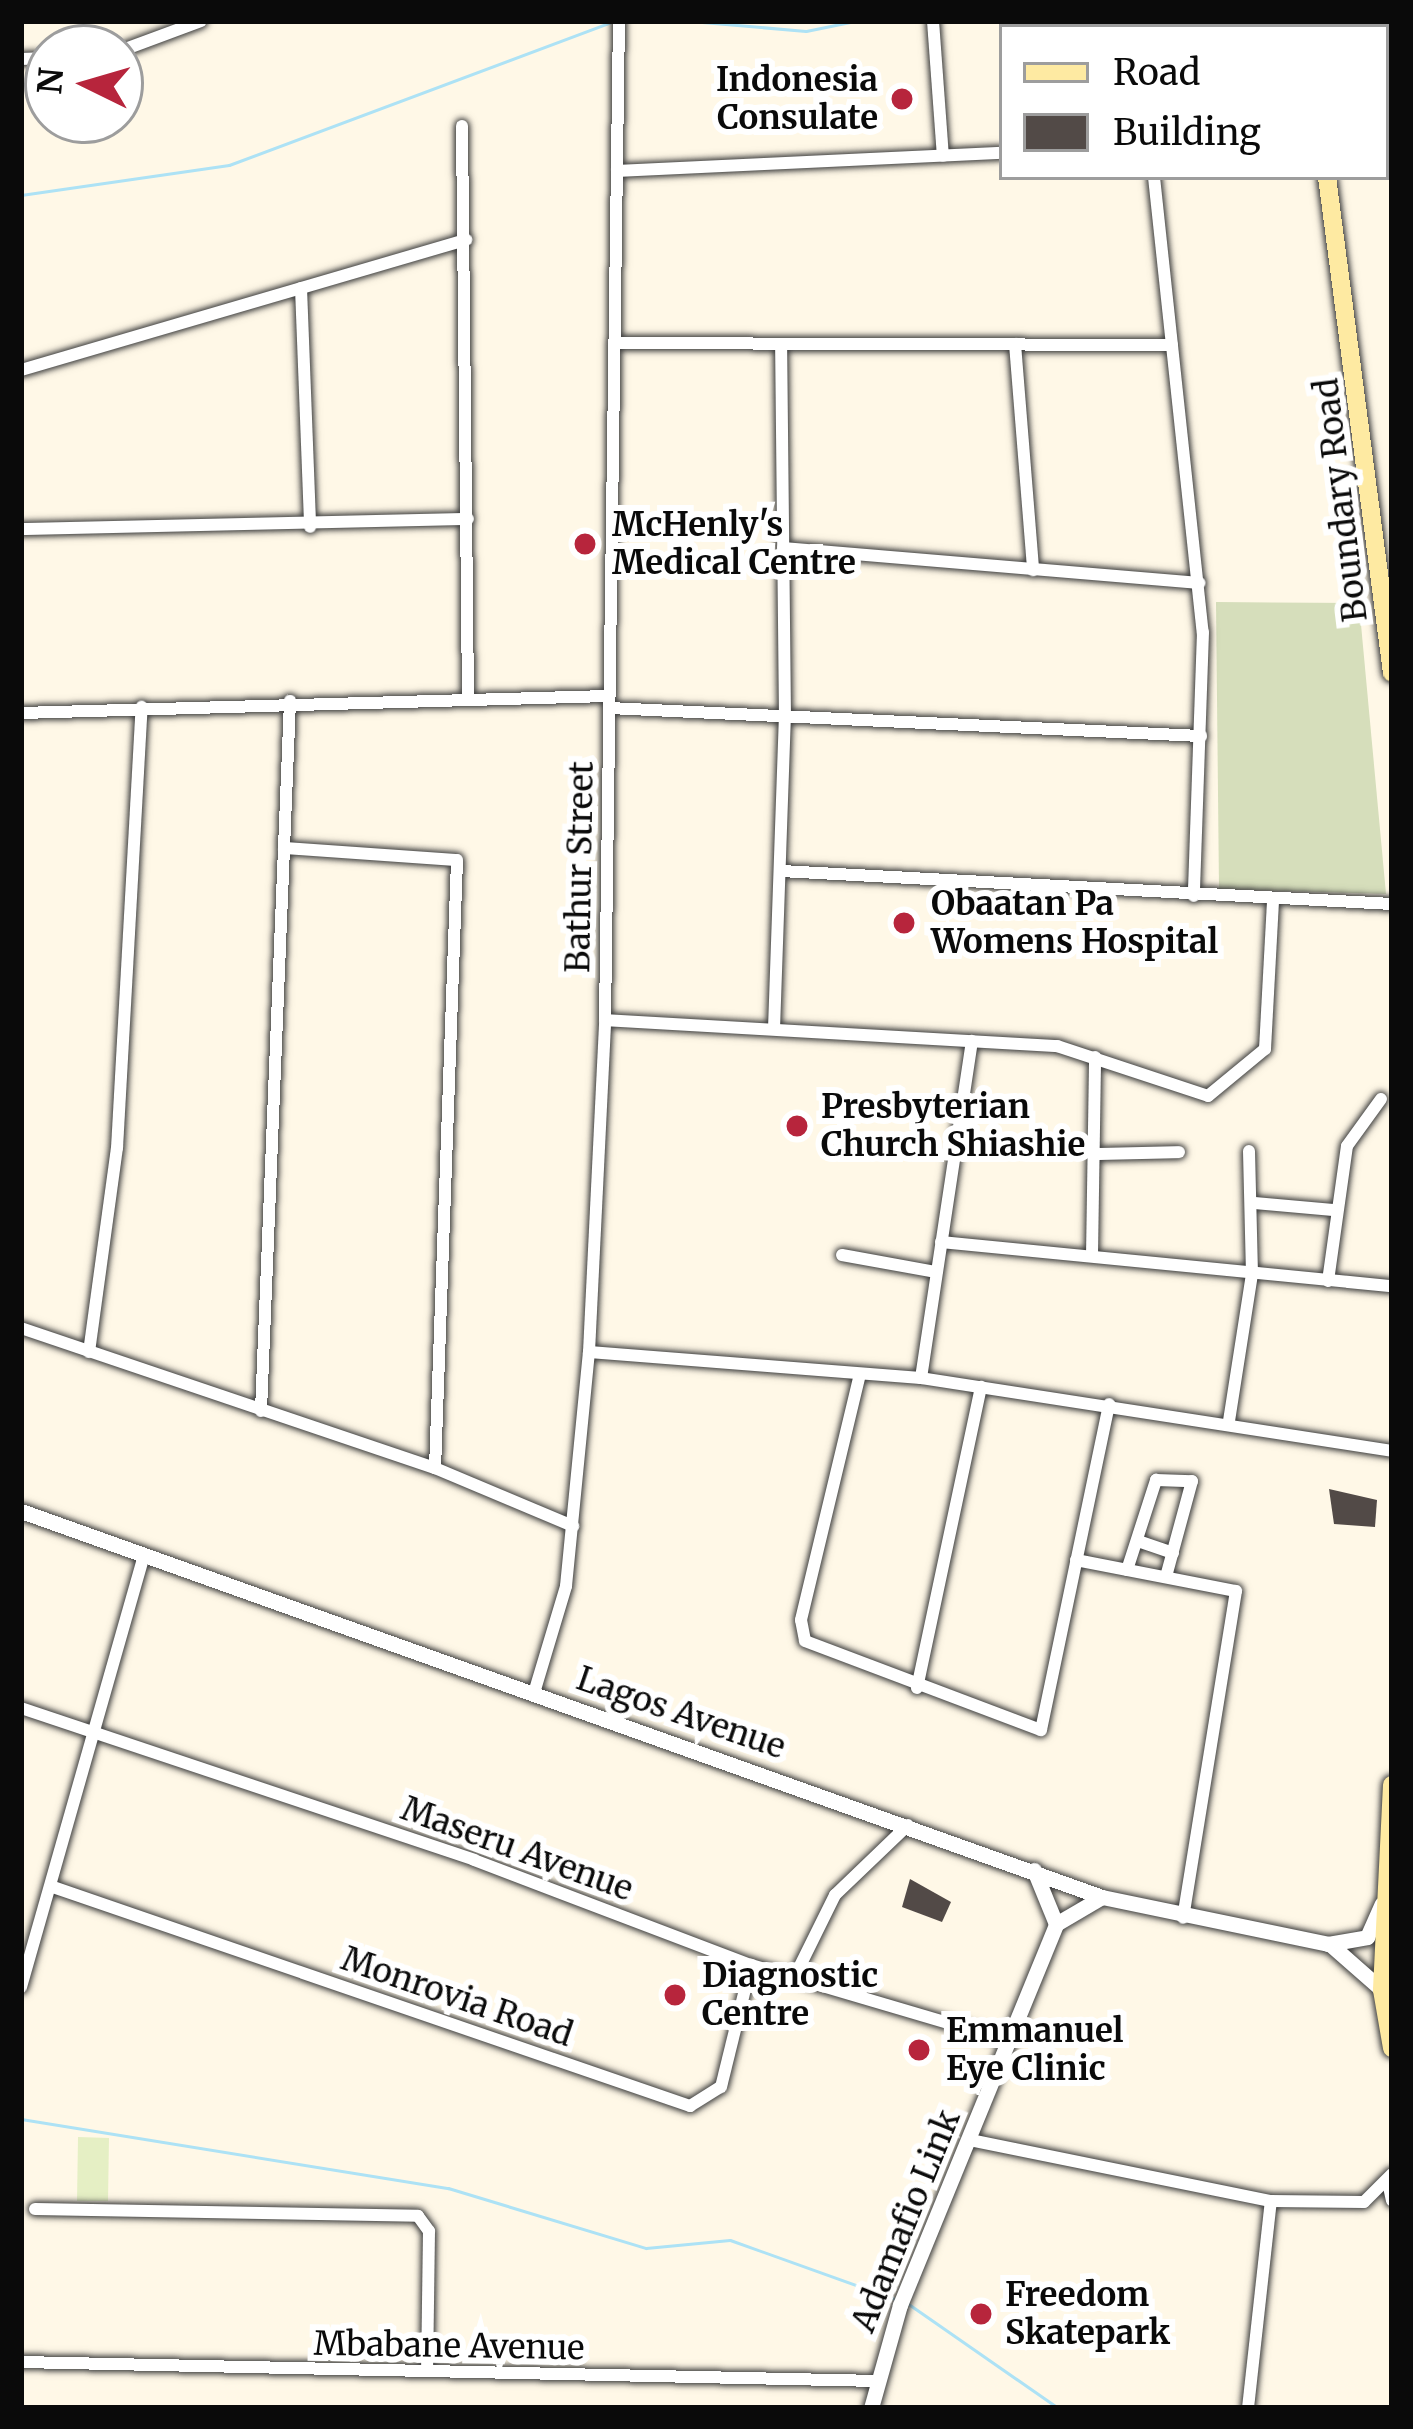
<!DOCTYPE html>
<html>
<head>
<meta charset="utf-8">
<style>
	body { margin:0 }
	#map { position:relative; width:1413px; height:2429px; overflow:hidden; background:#fff8e7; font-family:Merriweather,serif }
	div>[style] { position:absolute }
	.cemetery>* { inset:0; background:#d6debb }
	.pitch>* { inset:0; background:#e5efc4 }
	.stream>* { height:3px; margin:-1.5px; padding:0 1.5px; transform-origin:1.5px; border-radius:1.5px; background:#ade2f5 }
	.building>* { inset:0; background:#524a47 }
	.roads { filter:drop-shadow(0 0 3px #3d3d3d) drop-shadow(0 0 3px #3d3d3d) }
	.minor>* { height:12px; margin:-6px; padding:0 6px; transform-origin:6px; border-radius:6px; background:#fff }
	.tertiary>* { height:15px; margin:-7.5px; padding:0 7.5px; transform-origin:7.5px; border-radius:7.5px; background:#fff }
	.secondary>* { height:18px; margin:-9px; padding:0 9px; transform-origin:9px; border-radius:9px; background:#feeaa2 }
	.dots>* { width:33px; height:33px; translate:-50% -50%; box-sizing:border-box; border:6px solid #fff; border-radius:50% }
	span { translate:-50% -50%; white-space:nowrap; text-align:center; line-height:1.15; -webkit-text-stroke:12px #fff; paint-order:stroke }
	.poi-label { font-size:33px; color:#0a0a0a; font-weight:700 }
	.right { translate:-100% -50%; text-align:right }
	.left { translate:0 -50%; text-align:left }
	.street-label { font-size:33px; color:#0a0a0a }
	.frame { position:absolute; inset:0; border:24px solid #0a0a0a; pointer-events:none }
	.legend { position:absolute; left:999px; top:24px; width:390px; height:156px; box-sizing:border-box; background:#fff; border:3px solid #9d9d9d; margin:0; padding:15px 21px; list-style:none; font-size:36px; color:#0a0a0a }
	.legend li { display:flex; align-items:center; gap:24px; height:60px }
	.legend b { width:60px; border:3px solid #9d9d9d }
	.north { position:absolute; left:24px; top:24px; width:120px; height:120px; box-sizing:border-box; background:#fff; border:3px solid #9d9d9d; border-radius:50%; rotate:275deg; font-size:33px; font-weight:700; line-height:48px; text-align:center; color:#0a0a0a }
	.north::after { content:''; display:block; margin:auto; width:42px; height:54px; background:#b7253c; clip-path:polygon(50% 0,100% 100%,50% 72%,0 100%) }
</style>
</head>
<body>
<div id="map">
	<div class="cemetery">
		<div style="clip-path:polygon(1216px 602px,1359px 603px,1386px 894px,1219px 889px)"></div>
	</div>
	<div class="pitch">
		<div style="clip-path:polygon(78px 2137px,109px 2138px,108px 2201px,77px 2201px)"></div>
	</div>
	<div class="stream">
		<div style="left:690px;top:21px;width:116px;rotate:4.9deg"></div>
		<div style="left:806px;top:31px;width:50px;rotate:-11.5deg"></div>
		<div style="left:21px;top:195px;width:210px;rotate:-8.2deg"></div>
		<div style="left:229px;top:165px;width:412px;rotate:-20.5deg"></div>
		<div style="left:21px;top:2119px;width:433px;rotate:9.2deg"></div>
		<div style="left:448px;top:2188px;width:207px;rotate:16.9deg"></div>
		<div style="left:646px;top:2248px;width:84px;rotate:-5.4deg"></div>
		<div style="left:730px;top:2240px;width:178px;rotate:19.7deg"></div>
		<div style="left:907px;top:2303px;width:184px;rotate:34.8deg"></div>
	</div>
	<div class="building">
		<div style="clip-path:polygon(1329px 1489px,1377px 1500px,1375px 1527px,1334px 1524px)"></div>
		<div style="clip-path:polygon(910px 1879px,951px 1902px,942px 1922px,902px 1907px)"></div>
	</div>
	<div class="roads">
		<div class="minor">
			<div style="left:933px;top:21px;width:135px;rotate:85.8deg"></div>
			<div style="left:1115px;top:21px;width:6px;rotate:81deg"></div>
			<div style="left:120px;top:51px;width:86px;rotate:-20.3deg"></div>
			<div style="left:21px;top:59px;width:27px;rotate:-2deg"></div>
			<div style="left:462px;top:126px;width:571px;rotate:89.4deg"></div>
			<div style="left:617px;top:171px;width:385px;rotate:-2.7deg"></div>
			<div style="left:1154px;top:177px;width:458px;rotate:83.9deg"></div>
			<div style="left:1203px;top:632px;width:264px;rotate:92deg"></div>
			<div style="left:301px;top:288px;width:239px;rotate:87.8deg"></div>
			<div style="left:614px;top:343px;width:558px;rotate:0.21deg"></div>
			<div style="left:1015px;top:344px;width:227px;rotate:85.4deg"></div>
			<div style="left:21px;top:370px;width:464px;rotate:-16.3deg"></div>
			<div style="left:21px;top:529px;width:447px;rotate:-1.3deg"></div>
			<div style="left:783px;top:548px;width:418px;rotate:4.8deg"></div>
			<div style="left:609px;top:708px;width:593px;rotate:2.71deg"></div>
			<div style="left:21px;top:713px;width:588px;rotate:-1.66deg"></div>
			<div style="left:284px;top:848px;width:173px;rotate:4deg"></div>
			<div style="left:457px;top:860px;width:608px;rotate:92.07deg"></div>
			<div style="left:781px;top:871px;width:612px;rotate:3.09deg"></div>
			<div style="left:605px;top:1020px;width:453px;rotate:3.3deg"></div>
			<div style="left:1057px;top:1046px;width:159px;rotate:18.3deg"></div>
			<div style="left:1208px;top:1096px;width:74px;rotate:-39.5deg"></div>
			<div style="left:1265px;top:1049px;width:150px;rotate:-86.9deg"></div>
			<div style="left:774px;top:1029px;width:312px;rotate:-88deg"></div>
			<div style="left:785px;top:717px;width:372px;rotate:-90.6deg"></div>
			<div style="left:1094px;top:1154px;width:85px;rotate:-1.3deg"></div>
			<div style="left:1255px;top:1203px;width:78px;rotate:5.1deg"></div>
			<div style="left:941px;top:1242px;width:453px;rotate:5.6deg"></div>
			<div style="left:842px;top:1255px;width:96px;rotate:10.3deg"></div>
			<div style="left:1092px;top:1255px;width:198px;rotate:-89.1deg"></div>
			<div style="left:1328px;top:1281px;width:136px;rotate:-82deg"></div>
			<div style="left:1347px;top:1146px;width:58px;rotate:-54.1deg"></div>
			<div style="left:21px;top:1328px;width:437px;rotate:18.7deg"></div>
			<div style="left:435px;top:1468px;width:150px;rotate:22.8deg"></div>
			<div style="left:89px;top:1352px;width:206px;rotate:-82.2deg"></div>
			<div style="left:117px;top:1148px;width:442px;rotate:-86.8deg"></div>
			<div style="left:589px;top:1352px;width:333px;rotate:4.5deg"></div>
			<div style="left:921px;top:1378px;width:477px;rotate:8.8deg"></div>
			<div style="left:860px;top:1374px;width:253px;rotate:103.5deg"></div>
			<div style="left:801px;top:1620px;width:21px;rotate:79deg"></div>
			<div style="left:805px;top:1641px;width:252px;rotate:20.7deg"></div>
			<div style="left:1041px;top:1730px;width:333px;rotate:-78.2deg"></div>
			<div style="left:921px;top:1378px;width:341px;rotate:-81.4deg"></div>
			<div style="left:261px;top:1411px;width:711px;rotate:-87.66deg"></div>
			<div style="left:1229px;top:1421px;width:149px;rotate:-81.1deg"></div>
			<div style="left:1252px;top:1274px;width:123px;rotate:-91.4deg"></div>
			<div style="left:1138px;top:1541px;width:37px;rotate:19deg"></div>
			<div style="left:1076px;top:1560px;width:163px;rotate:11deg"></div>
			<div style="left:1236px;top:1591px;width:331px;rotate:99.2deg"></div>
			<div style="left:1127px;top:1570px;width:95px;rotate:-72.1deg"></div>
			<div style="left:1156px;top:1480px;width:36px;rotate:2deg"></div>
			<div style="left:1192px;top:1481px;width:99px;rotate:105.2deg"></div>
			<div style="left:917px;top:1688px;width:308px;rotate:-78deg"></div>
			<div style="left:534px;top:1693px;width:112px;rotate:-73.3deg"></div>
			<div style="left:566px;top:1586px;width:235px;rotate:-84.4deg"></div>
			<div style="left:589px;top:1352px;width:332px;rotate:-87.2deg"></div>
			<div style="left:605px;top:1020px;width:999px;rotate:-89.2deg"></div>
			<div style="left:21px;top:1708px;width:478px;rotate:18.5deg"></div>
			<div style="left:474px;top:1860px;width:296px;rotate:20.8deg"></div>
			<div style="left:751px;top:1965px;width:255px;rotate:16.4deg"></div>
			<div style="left:53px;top:1887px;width:674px;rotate:18.97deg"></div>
			<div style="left:690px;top:2106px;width:36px;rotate:-32deg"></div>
			<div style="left:721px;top:2087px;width:126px;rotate:-76.2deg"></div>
			<div style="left:794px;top:1978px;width:93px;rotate:-63.7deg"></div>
			<div style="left:835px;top:1895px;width:101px;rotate:-43.8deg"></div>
			<div style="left:21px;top:1987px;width:448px;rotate:-74.1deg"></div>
			<div style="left:970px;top:2140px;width:307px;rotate:11.5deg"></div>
			<div style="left:1271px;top:2201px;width:93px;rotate:0.6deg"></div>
			<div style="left:1364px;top:2202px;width:40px;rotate:-45deg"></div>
			<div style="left:1388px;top:2182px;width:19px;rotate:78deg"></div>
			<div style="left:35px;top:2209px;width:383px;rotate:1deg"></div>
			<div style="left:418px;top:2216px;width:19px;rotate:54deg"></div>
			<div style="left:429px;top:2231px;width:139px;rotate:90.8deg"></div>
			<div style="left:21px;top:2362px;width:856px;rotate:1.27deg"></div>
			<div style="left:1248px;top:2408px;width:208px;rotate:-83.7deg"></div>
		</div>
		<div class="tertiary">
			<div style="left:21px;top:1511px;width:1148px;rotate:19.65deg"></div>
			<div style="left:1102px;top:1897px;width:231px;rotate:11.7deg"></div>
			<div style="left:1328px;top:1944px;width:40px;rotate:-10deg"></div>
			<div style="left:1367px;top:1937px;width:36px;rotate:-66deg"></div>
			<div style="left:1034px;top:1870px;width:58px;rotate:67.8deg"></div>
			<div style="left:1331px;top:1945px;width:68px;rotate:41.4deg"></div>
			<div style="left:871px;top:2408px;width:107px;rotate:-74.3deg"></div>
			<div style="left:900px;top:2305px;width:412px;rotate:-67.7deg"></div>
			<div style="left:1056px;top:1924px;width:53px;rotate:-30.4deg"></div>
		</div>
		<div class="secondary">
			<div style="left:1306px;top:21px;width:6px;rotate:81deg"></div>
			<div style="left:1327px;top:177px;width:500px;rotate:82.53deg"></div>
			<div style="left:1392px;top:1785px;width:205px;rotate:92.8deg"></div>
			<div style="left:1382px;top:1990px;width:59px;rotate:80.2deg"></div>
		</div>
	</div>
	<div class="dots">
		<div style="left:902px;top:99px;background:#b7253c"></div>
		<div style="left:585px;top:544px;background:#b7253c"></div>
		<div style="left:904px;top:923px;background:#b7253c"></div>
		<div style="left:797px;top:1126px;background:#b7253c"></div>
		<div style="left:675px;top:1995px;background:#b7253c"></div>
		<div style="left:919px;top:2050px;background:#b7253c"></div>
		<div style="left:981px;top:2314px;background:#b7253c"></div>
	</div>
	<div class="poi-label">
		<span class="right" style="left:878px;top:99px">Indonesia<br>Consulate</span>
		<span class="left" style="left:612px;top:544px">McHenly's<br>Medical Centre</span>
		<span class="left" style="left:931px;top:923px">Obaatan Pa<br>Womens Hospital</span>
		<span class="left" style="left:821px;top:1126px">Presbyterian<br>Church Shiashie</span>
		<span class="left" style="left:702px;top:1995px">Diagnostic<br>Centre</span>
		<span class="left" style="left:946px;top:2050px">Emmanuel<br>Eye Clinic</span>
		<span class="left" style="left:1005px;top:2314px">Freedom<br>Skatepark</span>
	</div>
	<div class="street-label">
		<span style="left:1341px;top:500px;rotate:-97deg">Boundary Road</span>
		<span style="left:580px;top:867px;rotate:-89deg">Bathur Street</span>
		<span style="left:681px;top:1713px;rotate:19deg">Lagos Avenue</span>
		<span style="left:517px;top:1849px;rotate:20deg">Maseru Avenue</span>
		<span style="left:457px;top:1997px;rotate:19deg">Monrovia Road</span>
		<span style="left:906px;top:2221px;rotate:-68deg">Adamafio Link</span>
		<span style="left:449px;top:2346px;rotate:1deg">Mbabane Avenue</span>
	</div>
	<div class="frame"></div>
	<ul class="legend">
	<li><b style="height:15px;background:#feeaa2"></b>Road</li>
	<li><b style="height:33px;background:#524a47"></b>Building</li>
	</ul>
	<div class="north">N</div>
</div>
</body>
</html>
